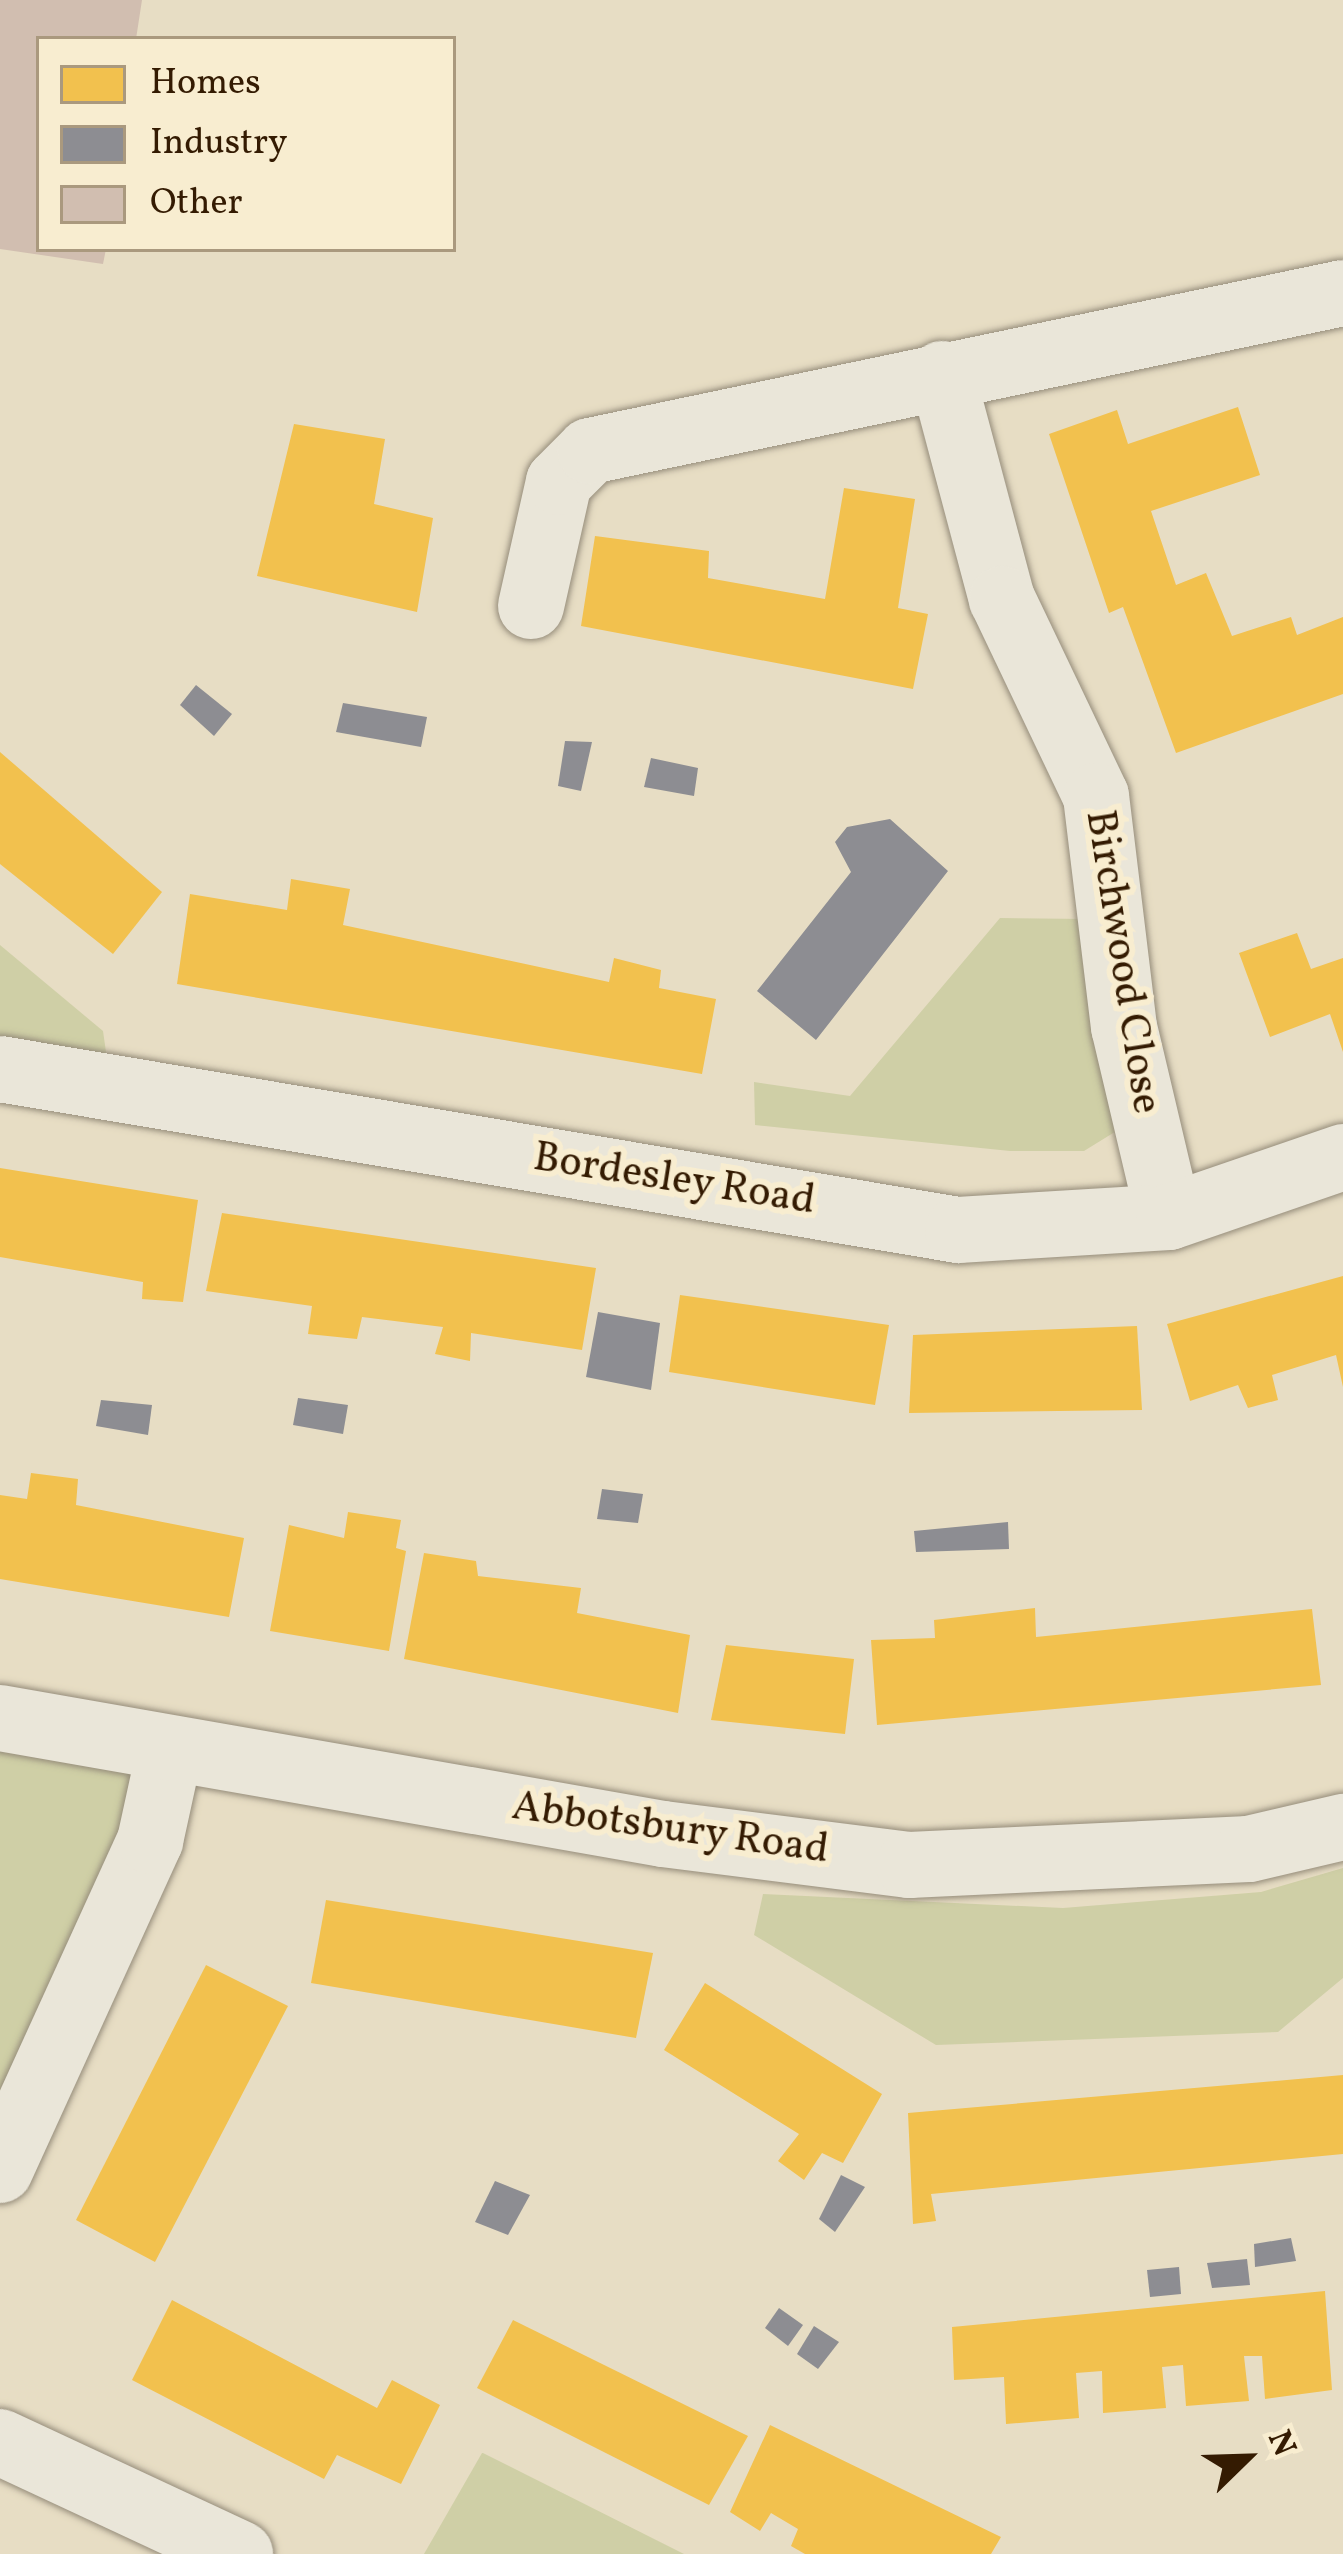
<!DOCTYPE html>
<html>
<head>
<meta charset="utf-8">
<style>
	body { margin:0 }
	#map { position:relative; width:1343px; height:2554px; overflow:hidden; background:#e7ddc4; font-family:Vollkorn,serif }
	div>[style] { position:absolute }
	.green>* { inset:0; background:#cfcfa6 }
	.homes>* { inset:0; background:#f2c14e }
	.industry>* { inset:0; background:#8d8d92 }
	.building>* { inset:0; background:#d1beb0 }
	.roads { filter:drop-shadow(0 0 3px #968d7b) drop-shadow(0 0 3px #968d7b) }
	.minor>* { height:66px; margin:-33px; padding:0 33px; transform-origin:33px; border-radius:33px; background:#eae6d9 }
	.tertiary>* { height:66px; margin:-33px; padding:0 33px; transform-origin:33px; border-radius:33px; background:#eae6d9 }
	span { translate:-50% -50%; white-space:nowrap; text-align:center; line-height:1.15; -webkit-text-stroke:12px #f8edd0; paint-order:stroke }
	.street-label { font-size:42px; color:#341b02 }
	.legend { position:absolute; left:36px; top:36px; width:420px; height:216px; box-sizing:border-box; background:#f8edd0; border:3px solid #aa997e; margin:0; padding:15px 21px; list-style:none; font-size:36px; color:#341b02 }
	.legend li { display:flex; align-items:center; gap:24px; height:60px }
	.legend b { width:60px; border:3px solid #aa997e }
	.north { position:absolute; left:1187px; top:2398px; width:120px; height:120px; -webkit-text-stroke:9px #f8edd0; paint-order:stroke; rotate:67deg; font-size:33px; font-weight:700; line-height:48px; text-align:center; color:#341b02 }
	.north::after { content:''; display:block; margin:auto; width:42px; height:54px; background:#341b02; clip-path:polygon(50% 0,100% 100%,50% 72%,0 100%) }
</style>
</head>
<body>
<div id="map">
	<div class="green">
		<div style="clip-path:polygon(1000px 918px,1086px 919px,1118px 1130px,1084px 1151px,1010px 1151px,755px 1125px,754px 1082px,850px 1096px)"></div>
		<div style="clip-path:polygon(0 945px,103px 1031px,108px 1066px,0 1049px)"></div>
		<div style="clip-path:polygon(0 1735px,156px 1765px,0 2136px)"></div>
		<div style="clip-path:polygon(1343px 1868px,1343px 1978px,1278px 2032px,936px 2045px,754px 1935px,763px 1894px,1063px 1908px,1261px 1892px)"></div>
		<div style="clip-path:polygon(482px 2453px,483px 2453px,684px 2554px,424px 2554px)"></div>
	</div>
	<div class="homes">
		<div style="clip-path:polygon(1238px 407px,1260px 475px,1151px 511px,1176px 585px,1206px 573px,1232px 636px,1291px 617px,1297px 635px,1343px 617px,1343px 694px,1176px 753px,1123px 607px,1109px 613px,1049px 434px,1117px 410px,1128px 444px)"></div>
		<div style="clip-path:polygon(294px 424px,385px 439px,374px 504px,433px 518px,417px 612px,257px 576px)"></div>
		<div style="clip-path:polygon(844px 488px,915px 499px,898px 608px,928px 614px,913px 689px,581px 626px,595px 536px,709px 551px,708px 578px,825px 599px)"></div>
		<div style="clip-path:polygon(0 752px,162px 892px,113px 954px,0 864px)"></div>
		<div style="clip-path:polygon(291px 879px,350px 889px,343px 925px,609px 982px,614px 958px,661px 970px,659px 988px,716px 999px,702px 1074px,177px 984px,190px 894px,287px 910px)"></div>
		<div style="clip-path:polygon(1297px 933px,1311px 969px,1343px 958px,1343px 1052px,1330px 1014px,1270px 1037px,1239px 953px)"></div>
		<div style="clip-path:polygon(0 1168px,198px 1200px,183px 1302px,142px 1299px,143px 1282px,0 1257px)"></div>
		<div style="clip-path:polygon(222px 1213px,596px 1268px,582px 1350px,471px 1333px,470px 1361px,435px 1354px,443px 1327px,362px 1317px,357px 1339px,308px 1334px,312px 1306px,206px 1291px)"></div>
		<div style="clip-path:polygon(1343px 1276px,1343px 1387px,1336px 1355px,1272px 1375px,1278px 1400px,1248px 1408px,1238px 1385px,1190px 1401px,1167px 1324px)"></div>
		<div style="clip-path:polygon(680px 1295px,889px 1325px,875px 1405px,669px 1372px)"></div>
		<div style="clip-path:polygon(1137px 1326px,1142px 1410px,909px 1413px,913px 1335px)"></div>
		<div style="clip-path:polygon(31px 1473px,78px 1479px,76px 1505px,244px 1538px,229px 1617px,0 1579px,0 1495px,27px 1499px)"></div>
		<div style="clip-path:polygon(348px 1512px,401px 1520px,396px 1548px,406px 1551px,389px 1651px,270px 1631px,289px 1525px,344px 1538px)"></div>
		<div style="clip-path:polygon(424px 1553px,476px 1561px,478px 1576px,581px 1588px,577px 1613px,690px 1635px,678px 1713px,404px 1659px)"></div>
		<div style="clip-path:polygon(1035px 1608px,1036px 1637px,1312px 1609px,1321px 1685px,877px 1725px,871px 1640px,935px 1638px,934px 1620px)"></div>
		<div style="clip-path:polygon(726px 1645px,854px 1659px,845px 1734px,711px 1720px)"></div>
		<div style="clip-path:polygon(326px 1900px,653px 1953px,636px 2038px,311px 1983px)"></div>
		<div style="clip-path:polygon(206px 1965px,288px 2006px,155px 2262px,76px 2220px)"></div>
		<div style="clip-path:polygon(705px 1983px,882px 2094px,843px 2163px,822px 2153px,804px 2180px,778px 2161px,799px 2134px,664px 2050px)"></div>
		<div style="clip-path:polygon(1343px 2075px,1343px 2154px,931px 2194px,936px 2221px,913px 2224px,908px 2113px)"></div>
		<div style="clip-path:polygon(1325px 2291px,1332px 2390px,1265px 2399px,1262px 2356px,1244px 2356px,1249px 2401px,1186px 2406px,1183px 2365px,1162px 2367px,1166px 2408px,1103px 2413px,1102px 2371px,1076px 2373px,1079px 2418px,1006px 2424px,1004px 2377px,954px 2380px,952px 2327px)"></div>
		<div style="clip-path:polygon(172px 2300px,377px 2408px,392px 2380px,440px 2405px,401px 2484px,337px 2455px,324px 2479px,132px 2380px)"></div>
		<div style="clip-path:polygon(513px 2320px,748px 2436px,709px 2505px,477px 2388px)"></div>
		<div style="clip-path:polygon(770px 2425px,1001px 2537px,991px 2554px,805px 2554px,791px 2546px,798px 2529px,771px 2513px,760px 2531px,730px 2512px)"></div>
	</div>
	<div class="industry">
		<div style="clip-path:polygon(196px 685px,232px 714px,214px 736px,180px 705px)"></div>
		<div style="clip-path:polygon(343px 703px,427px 717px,421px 747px,336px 732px)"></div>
		<div style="clip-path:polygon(565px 741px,592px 742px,581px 791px,558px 786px)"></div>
		<div style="clip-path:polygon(651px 758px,698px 768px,694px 796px,644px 787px)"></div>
		<div style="clip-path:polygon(890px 819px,948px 871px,816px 1040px,757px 991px,851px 872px,835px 842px,847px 827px)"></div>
		<div style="clip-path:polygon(598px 1312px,660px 1323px,651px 1390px,586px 1377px)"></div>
		<div style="clip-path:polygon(298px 1398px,348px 1405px,343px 1434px,293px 1425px)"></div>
		<div style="clip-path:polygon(101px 1400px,152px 1405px,148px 1435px,96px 1426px)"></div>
		<div style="clip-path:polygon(602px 1489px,643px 1494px,638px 1523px,597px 1519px)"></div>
		<div style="clip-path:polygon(1008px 1522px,1009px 1549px,916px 1552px,914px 1531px)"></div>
		<div style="clip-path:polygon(841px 2175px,865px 2187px,835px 2232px,819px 2219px)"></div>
		<div style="clip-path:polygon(495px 2181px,530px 2195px,508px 2235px,475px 2222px)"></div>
		<div style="clip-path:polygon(1291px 2238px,1296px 2261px,1255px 2267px,1254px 2244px)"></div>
		<div style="clip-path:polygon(1247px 2259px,1250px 2285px,1212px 2288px,1207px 2263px)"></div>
		<div style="clip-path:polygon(1179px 2267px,1181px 2294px,1150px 2297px,1147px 2270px)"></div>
		<div style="clip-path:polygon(779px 2308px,803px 2325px,788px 2346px,765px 2328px)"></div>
		<div style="clip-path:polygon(814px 2326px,839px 2342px,818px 2369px,797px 2354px)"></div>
	</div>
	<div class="building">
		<div style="clip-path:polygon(0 0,142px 0,136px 39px,39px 39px,39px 249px,106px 249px,103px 264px,0 249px)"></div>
	</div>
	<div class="roads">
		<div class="minor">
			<div style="left:942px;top:374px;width:233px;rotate:75.1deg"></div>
			<div style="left:1002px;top:599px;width:218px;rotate:64.5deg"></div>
			<div style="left:1096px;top:796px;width:233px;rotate:83.1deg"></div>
			<div style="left:1124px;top:1027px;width:195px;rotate:76.7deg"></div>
			<div style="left:531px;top:606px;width:127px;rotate:-77.3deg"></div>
			<div style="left:559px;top:482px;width:44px;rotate:-45deg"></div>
			<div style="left:590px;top:451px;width:769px;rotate:-11.85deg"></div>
			<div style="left:0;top:1069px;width:971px;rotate:9.54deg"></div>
			<div style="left:958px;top:1230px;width:211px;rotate:-3.5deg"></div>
			<div style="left:1169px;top:1217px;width:184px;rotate:-19deg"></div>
			<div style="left:0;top:2170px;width:362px;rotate:-65.5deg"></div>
			<div style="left:150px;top:1841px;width:94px;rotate:-77.7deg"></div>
			<div style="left:0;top:2442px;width:265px;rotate:25deg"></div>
		</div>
		<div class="tertiary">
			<div style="left:0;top:1718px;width:673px;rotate:9.92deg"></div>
			<div style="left:663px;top:1834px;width:248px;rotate:7.2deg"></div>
			<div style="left:909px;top:1865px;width:340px;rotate:-2.7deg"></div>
			<div style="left:1249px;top:1849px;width:97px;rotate:-13.2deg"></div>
		</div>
	</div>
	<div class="street-label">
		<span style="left:1121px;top:962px;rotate:81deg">Birchwood Close</span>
		<span style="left:674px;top:1181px;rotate:9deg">Bordesley Road</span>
		<span style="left:670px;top:1830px;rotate:8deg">Abbotsbury Road</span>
	</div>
	<ul class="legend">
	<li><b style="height:33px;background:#f2c14e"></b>Homes</li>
	<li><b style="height:33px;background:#8d8d92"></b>Industry</li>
	<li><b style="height:33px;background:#d1beb0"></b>Other</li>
	</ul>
	<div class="north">N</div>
</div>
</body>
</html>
